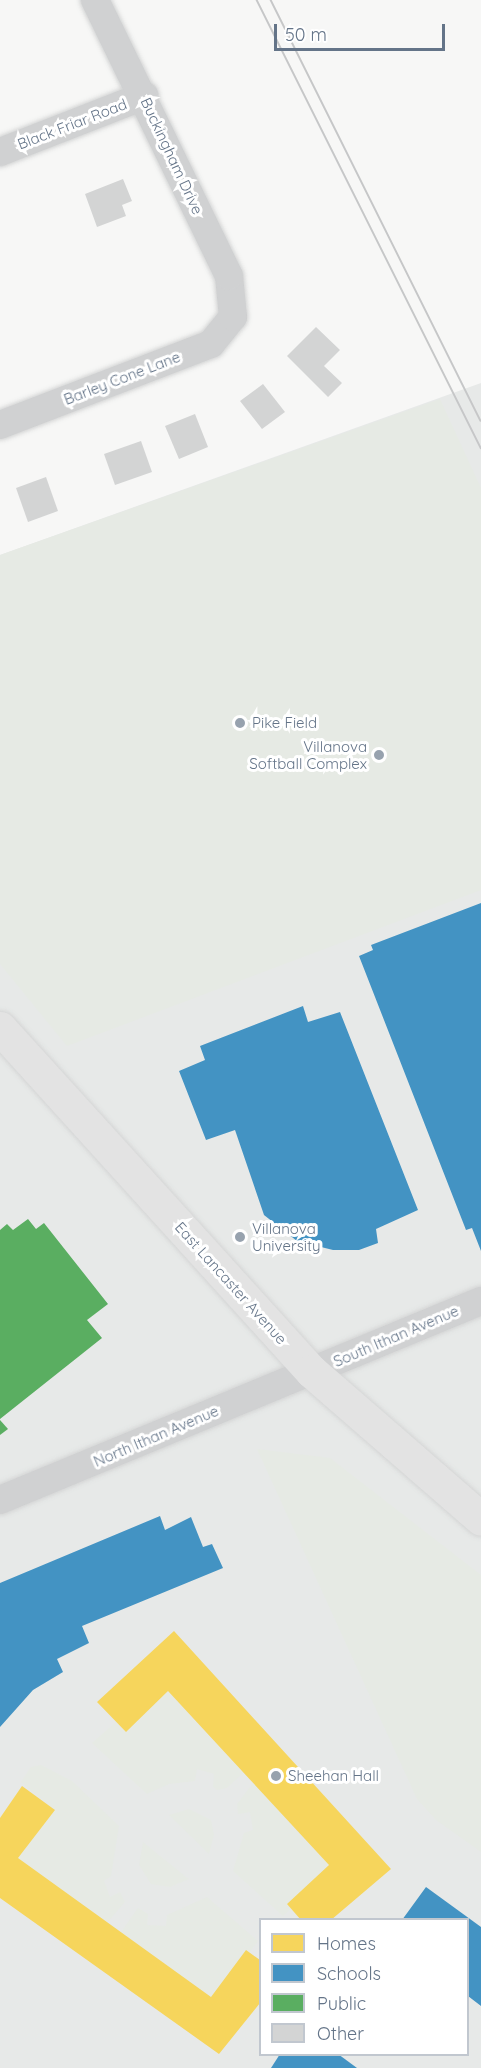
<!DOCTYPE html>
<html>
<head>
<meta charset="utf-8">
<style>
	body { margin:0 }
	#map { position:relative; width:481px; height:2068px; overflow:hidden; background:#f7f7f6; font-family:Quicksand,sans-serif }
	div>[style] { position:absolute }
	.built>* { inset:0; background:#e7e9e8 }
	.green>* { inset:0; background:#e6eae4 }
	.homes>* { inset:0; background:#f6d55c }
	.schools>* { inset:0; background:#4393c3 }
	.public>* { inset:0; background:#5aae61 }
	.building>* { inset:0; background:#d3d4d4 }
	.roads { filter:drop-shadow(0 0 2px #d4d5d5) drop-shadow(0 0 2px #d4d5d5) }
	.minor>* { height:28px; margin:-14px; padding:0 14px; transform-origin:14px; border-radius:14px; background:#d0d1d2 }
	.highway>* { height:33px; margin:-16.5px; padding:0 16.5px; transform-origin:16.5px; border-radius:16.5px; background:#e3e3e3 }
	.tram>* { height:1.5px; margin:-0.75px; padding:0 0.75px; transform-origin:0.75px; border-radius:0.75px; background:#c6c7c8 }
	.dots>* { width:16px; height:16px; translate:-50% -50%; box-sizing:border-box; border:3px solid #fff; border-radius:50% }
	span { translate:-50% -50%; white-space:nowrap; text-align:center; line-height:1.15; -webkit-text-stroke:6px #fff; paint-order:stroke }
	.street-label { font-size:15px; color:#647488 }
	.poi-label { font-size:15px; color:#647488 }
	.left { translate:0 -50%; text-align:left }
	.right { translate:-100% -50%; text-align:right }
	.legend { position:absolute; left:259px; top:1918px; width:210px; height:138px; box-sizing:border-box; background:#fff; border:2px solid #c1c7cf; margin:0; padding:8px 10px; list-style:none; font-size:18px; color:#647488 }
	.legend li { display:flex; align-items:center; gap:12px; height:30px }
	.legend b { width:30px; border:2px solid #c1c7cf }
	.scale { position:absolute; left:274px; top:24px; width:171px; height:27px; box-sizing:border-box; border:3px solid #647488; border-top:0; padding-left:8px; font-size:18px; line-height:21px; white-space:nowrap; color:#647488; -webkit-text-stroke:4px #fff; paint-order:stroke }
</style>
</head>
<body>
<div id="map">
	<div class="built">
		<div style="clip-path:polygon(evenodd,481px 383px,481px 2068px,0 2068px,0 555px,481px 383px,260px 1920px,468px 1920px,468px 2054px,260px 2054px,260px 1920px)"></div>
	</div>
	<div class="green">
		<div style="clip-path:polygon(440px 399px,481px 488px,481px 890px,67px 1046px,0 964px,0 555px)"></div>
		<div style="clip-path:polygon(257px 1449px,330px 1458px,481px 1575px,481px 1852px,436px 1820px,417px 1799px)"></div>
		<div style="clip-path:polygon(168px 1691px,243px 1773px,227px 1788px,217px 1790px,213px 1787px,214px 1774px,197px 1769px,195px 1781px,169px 1784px,147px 1794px,92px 1743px,116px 1722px,126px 1732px)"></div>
		<div style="clip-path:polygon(41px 1765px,72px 1781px,119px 1826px,111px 1876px,104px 1881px,110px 1897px,120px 1892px,125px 1902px,107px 1923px,18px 1858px,55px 1810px,21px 1782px,31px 1767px)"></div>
		<div style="clip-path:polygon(253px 1783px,329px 1865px,287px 1904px,291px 1909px,283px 1916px,233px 1871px,244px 1833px,253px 1830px,250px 1812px,238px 1814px,237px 1804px)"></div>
		<div style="clip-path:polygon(189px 1809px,211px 1820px,214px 1835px,209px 1854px,169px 1815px)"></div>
		<div style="clip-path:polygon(143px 1842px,186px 1877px,189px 1879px,170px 1887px,151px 1884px,139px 1865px)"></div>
		<div style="clip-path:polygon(207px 1897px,258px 1941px,250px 1952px,246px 1950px,211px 1997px,121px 1932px,138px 1908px,148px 1914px,147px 1925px,166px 1926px,167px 1915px)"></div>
	</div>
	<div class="homes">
		<div style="clip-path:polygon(174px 1631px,391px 1869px,331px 1920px,301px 1920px,287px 1904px,329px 1865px,168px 1691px,126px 1732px,97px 1702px)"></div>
		<div style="clip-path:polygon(22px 1786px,55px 1810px,18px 1858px,211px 1997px,246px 1950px,260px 1960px,260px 2003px,219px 2054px,0 1898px,0 1818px)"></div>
	</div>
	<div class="schools">
		<div style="clip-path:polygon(481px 903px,481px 1251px,472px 1228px,466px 1230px,359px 956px,373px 950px,371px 945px)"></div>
		<div style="clip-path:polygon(303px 1006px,308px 1022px,340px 1012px,418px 1210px,376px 1229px,378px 1243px,359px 1250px,333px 1250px,297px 1241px,264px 1215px,235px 1130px,206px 1140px,179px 1071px,205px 1060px,200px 1046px)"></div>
		<div style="clip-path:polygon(160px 1516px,165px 1530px,191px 1517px,203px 1547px,212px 1544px,223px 1568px,82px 1626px,89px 1643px,57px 1659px,63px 1672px,33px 1690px,0 1727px,0 1583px)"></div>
		<div style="clip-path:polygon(426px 1887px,481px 1927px,481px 2006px,468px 1996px,468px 1920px,402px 1920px)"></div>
		<div style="clip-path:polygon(280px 2054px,338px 2054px,357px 2068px,271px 2068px)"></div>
	</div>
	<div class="public">
		<div style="clip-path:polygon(28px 1219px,36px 1229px,44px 1223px,108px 1304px,87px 1320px,102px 1338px,0 1419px,0 1230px,7px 1224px,13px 1230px)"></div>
		<div style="clip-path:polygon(0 1420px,8px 1429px,0 1435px)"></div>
	</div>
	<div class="building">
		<div style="clip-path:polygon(123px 179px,132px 201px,122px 205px,126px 216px,97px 227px,85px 194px)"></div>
		<div style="clip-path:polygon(316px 327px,340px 350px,324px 366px,342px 383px,328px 397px,287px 356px)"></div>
		<div style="clip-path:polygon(263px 384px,285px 412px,262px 429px,240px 401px)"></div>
		<div style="clip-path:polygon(195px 414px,208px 447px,179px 459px,165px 426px)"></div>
		<div style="clip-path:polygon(141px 441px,152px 472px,115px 485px,104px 454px)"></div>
		<div style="clip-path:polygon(46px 477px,58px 511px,28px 522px,16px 488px)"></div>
	</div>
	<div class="roads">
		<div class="minor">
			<div style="left:0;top:152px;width:155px;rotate:-21.3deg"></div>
			<div style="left:0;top:425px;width:226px;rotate:-21deg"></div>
			<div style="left:211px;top:344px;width:35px;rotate:-51deg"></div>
			<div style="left:233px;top:317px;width:41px;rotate:-95.6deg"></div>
			<div style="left:229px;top:276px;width:307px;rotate:-115.9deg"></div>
			<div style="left:0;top:1500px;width:521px;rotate:-22.48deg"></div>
		</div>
		<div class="highway">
			<div style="left:0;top:1028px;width:463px;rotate:47.8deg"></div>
			<div style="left:311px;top:1371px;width:225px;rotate:41deg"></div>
		</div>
	</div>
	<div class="tram">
		<div style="left:257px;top:0;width:501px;rotate:63.43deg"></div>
		<div style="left:271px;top:0;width:470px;rotate:63.5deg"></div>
	</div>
	<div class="dots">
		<div style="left:240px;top:723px;background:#97a2ae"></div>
		<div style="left:379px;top:755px;background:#97a2ae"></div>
		<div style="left:240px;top:1237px;background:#97a2ae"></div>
		<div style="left:276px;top:1776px;background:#97a2ae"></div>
	</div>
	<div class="street-label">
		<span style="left:72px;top:124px;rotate:-21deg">Black Friar Road</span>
		<span style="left:172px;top:156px;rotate:65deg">Buckingham Drive</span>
		<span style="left:122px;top:378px;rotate:-21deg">Barley Cone Lane</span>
		<span style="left:231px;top:1283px;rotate:48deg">East Lancaster Avenue</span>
		<span style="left:396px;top:1336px;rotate:-23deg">South Ithan Avenue</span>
		<span style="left:156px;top:1436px;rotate:-23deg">North Ithan Avenue</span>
	</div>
	<div class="poi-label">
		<span class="left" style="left:252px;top:723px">Pike Field</span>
		<span class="right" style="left:367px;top:755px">Villanova<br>Softball Complex</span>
		<span class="left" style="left:252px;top:1237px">Villanova<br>University</span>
		<span class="left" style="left:288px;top:1776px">Sheehan Hall</span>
	</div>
	<ul class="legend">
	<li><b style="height:16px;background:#f6d55c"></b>Homes</li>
	<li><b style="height:16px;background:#4393c3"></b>Schools</li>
	<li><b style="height:16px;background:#5aae61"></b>Public</li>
	<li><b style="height:16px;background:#d3d4d4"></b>Other</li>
	</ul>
	<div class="scale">50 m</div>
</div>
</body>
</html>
